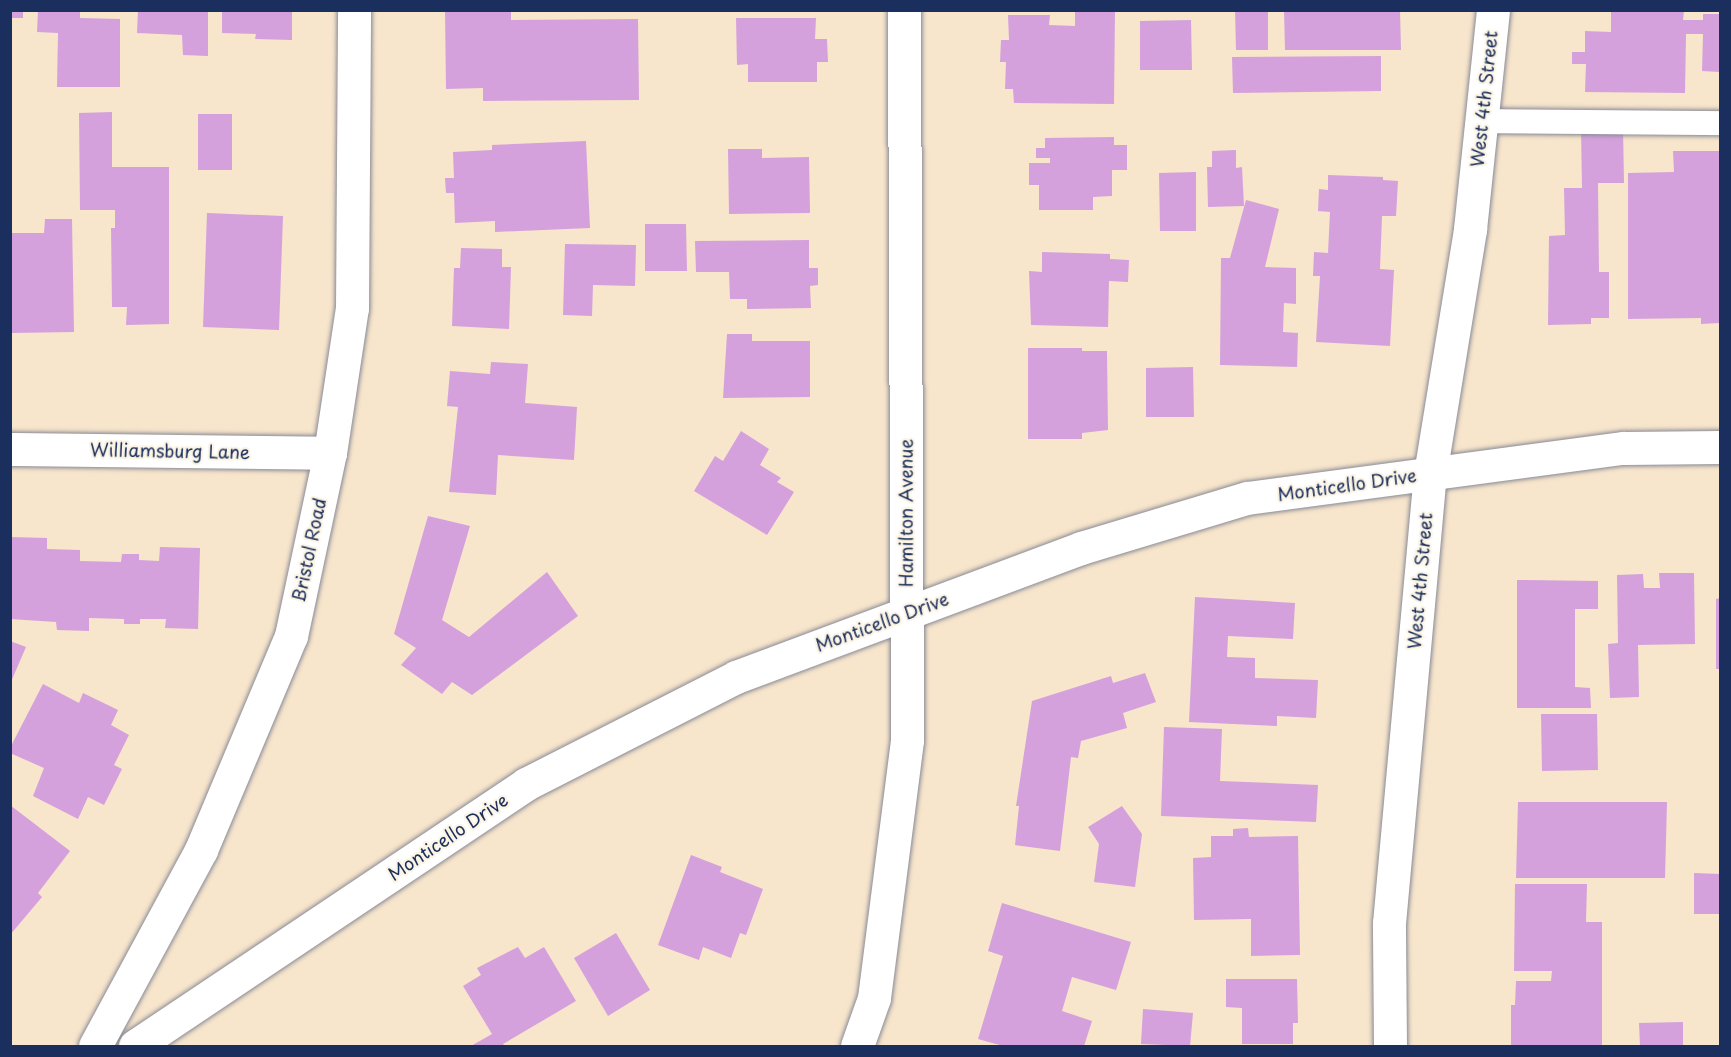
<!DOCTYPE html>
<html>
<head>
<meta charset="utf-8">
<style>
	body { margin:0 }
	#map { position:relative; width:1731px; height:1057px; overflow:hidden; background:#f7e5cc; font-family:"Playpen Sans",sans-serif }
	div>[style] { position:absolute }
	.building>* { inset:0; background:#d4a1dc }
	.roads { filter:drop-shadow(0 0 2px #898a95) drop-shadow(0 0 2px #898a95) }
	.service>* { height:24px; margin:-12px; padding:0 12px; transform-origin:12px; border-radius:12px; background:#fff }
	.minor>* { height:33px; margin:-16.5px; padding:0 16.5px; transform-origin:16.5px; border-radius:16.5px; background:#fff }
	span { translate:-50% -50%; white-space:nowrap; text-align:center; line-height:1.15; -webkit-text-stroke:4.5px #fcf5e5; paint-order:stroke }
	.street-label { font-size:18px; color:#1b2f5e }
	.frame { position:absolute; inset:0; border:12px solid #1b2f5e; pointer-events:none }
</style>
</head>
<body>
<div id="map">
	<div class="building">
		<div style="clip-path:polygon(10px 10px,23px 10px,23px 18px,10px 18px)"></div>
		<div style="clip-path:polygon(38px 10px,80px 10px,80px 18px,120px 19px,120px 87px,57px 87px,58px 33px,37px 32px)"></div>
		<div style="clip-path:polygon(138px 10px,208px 10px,208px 56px,183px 55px,182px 35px,137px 33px)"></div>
		<div style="clip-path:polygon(222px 10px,292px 10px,292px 40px,255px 39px,256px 34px,222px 33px)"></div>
		<div style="clip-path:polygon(445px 10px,511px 10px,511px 20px,638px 19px,639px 100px,483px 101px,483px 88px,446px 89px)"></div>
		<div style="clip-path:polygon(1235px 10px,1268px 10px,1268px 50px,1236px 50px)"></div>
		<div style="clip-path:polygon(1284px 10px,1400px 10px,1401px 50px,1285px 50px)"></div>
		<div style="clip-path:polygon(1611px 10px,1684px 10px,1683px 20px,1703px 20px,1703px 14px,1720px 14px,1720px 72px,1702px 71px,1703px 34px,1686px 34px,1685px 93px,1585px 92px,1586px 64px,1572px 64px,1572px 52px,1585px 52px,1585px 31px,1611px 32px)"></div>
		<div style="clip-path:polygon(1075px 11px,1115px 11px,1114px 104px,1014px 103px,1013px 89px,1005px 89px,1006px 62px,1000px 62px,1001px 40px,1009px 40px,1008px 15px,1050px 15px,1049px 25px,1075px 26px)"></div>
		<div style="clip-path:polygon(736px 18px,816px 18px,815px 39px,827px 39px,828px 62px,817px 62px,817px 82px,748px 82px,748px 64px,737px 65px)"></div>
		<div style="clip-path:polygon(1191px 20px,1192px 70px,1140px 70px,1140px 21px)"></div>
		<div style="clip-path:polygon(1381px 56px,1381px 91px,1233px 93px,1232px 57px)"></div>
		<div style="clip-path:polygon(112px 112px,112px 167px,169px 167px,169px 324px,126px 325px,127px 307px,112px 307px,111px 228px,115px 228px,115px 210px,80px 210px,79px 113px)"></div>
		<div style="clip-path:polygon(198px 114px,232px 114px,232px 170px,198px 170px)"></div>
		<div style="clip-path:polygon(1623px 128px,1624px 183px,1598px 183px,1599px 272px,1609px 272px,1609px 318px,1591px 318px,1591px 324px,1548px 325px,1549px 236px,1565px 235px,1564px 188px,1582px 188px,1581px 129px)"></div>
		<div style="clip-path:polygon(1114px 137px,1114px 145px,1127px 145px,1127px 170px,1112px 170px,1112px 196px,1093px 197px,1093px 210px,1039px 210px,1039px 185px,1029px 185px,1029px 163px,1050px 163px,1050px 158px,1036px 158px,1036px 148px,1045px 148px,1045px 138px)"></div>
		<div style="clip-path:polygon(586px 141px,590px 228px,495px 232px,495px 221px,455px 223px,454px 193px,446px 193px,445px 178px,454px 178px,453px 152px,492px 150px,492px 145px)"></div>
		<div style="clip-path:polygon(728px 149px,762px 149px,762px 158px,809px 157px,810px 213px,729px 214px)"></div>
		<div style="clip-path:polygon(1236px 150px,1236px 168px,1242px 167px,1244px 206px,1208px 207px,1207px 167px,1212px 167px,1212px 151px)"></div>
		<div style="clip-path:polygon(1673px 151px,1720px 151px,1720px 323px,1701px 324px,1701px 318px,1628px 319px,1628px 173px,1674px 172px)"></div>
		<div style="clip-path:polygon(1196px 172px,1196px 231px,1160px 231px,1159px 173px)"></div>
		<div style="clip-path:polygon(1328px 175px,1383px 177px,1383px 180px,1398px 181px,1396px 216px,1382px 216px,1380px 269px,1394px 270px,1390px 346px,1316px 342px,1320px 276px,1313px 276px,1314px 252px,1328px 253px,1330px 212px,1318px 211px,1319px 189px,1328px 190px)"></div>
		<div style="clip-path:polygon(1246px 200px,1279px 209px,1265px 267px,1296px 268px,1296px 304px,1284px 303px,1283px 332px,1298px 333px,1297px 367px,1220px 365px,1221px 258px,1230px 258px)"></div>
		<div style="clip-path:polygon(207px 213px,283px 216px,279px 330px,203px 327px)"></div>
		<div style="clip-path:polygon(45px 219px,72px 219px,74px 332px,10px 333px,10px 233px,44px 233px)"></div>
		<div style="clip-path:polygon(645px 224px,686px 224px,687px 271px,645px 271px)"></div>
		<div style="clip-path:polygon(809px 240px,809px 268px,818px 268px,818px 285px,810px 286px,811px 308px,747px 309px,747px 299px,730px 299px,729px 272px,696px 272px,695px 241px)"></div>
		<div style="clip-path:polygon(565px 244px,636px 245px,635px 286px,593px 285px,592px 316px,563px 315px)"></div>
		<div style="clip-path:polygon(461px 248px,502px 249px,502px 267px,511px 267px,509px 329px,452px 326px,454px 268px,460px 268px)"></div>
		<div style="clip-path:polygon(1042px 252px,1110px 254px,1110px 259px,1129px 260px,1128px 282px,1109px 281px,1108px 327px,1031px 325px,1029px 271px,1042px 272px)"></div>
		<div style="clip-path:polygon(727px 334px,752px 334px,752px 341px,810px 341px,810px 397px,723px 398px)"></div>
		<div style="clip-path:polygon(1028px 348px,1082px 348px,1082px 351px,1107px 351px,1108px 430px,1082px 433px,1082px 439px,1028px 439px)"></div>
		<div style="clip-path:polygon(491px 362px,528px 364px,525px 403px,577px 407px,574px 460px,498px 455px,496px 495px,449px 492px,458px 407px,447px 406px,450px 371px,490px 374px)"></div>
		<div style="clip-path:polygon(1193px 367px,1194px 417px,1146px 417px,1146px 368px)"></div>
		<div style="clip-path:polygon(741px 431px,769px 449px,760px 465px,781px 478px,777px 482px,794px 492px,767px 535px,694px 491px,715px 456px,723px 461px)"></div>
		<div style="clip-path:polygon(428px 516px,470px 526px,442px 620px,469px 637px,547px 572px,578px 616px,472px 695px,452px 682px,442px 694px,401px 665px,416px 648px,394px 634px)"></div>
		<div style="clip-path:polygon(10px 537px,47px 538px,47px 549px,80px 550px,80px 561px,121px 562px,122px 554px,139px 554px,139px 560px,159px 561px,160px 547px,200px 548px,198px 629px,165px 628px,166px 619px,140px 619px,140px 624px,124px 624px,124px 619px,89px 618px,89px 631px,57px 630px,56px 622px,10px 619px)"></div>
		<div style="clip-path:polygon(1659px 573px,1694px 573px,1695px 644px,1638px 645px,1639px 697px,1610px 698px,1608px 644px,1618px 643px,1617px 575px,1643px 574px,1644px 588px,1660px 588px)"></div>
		<div style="clip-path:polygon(1517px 580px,1598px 581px,1598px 609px,1575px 609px,1575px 687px,1590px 688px,1591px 708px,1517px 708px)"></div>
		<div style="clip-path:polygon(1195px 597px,1295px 603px,1293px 639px,1228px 636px,1227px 657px,1255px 658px,1255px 678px,1318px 680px,1316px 718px,1277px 716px,1277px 726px,1189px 722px)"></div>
		<div style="clip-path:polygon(1720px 598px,1720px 669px,1716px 669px,1716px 599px)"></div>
		<div style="clip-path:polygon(10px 641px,26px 647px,10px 684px)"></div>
		<div style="clip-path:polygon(1145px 673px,1156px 702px,1123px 713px,1127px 728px,1081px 741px,1078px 758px,1071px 757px,1060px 851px,1015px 845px,1019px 806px,1016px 806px,1032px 701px,1111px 676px,1113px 683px)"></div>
		<div style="clip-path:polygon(43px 684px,79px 703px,83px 693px,118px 710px,111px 725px,129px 735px,114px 765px,122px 769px,104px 805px,88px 797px,78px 819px,33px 796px,44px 768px,10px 753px,10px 748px)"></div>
		<div style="clip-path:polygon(1541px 714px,1597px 714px,1598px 770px,1542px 771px)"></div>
		<div style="clip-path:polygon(1164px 727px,1222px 729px,1220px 781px,1318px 785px,1316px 822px,1161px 816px)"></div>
		<div style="clip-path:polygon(1518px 802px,1667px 802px,1665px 878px,1516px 878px)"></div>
		<div style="clip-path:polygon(10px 805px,70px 851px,38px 893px,42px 897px,10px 935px)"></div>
		<div style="clip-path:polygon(1122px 806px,1142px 834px,1135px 887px,1094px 882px,1099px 844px,1088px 827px)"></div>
		<div style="clip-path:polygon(1248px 828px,1249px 837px,1298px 836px,1300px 955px,1251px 956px,1251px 919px,1194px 920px,1193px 858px,1211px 857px,1211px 836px,1233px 836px,1233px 829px)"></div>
		<div style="clip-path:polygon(691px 855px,722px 867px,720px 872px,763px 889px,746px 935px,740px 933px,731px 958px,703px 947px,699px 960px,658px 945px)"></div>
		<div style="clip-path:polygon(1694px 873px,1720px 874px,1720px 914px,1694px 914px)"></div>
		<div style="clip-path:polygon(1515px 884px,1587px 884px,1586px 922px,1602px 922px,1602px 1046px,1511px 1046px,1511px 1005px,1515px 1005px,1516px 981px,1551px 981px,1552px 971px,1514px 971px)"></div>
		<div style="clip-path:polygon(1002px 903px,1131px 942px,1116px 990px,1072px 977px,1062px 1011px,1092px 1021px,1084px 1046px,1003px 1046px,978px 1039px,1003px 956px,988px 951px)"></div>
		<div style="clip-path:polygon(616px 933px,650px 990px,608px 1016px,574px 958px)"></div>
		<div style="clip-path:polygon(518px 947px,525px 958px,544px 947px,576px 1001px,503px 1044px,505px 1046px,471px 1046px,492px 1034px,463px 986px,481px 975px,477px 968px)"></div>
		<div style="clip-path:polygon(1226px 979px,1297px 979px,1298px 1023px,1293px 1023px,1293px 1044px,1242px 1044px,1242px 1008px,1226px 1007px)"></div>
		<div style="clip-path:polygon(1143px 1009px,1193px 1013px,1190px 1046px,1141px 1044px)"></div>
		<div style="clip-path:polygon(1683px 1022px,1683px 1046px,1640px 1046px,1639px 1023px)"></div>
	</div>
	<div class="roads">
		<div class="service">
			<div style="left:1481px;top:121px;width:239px;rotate:0.5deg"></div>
		</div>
		<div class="minor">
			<div style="left:10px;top:449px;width:320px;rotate:0.7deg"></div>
			<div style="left:95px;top:1046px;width:223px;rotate:-61.6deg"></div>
			<div style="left:201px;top:850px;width:232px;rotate:-67.2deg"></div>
			<div style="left:291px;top:636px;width:187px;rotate:-78deg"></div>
			<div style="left:330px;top:453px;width:147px;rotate:-81.4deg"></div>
			<div style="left:352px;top:308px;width:298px;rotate:-89.6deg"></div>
			<div style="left:135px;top:1046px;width:471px;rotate:-33.8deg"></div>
			<div style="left:526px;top:784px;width:236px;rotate:-27deg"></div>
			<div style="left:736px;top:677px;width:368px;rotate:-20.5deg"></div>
			<div style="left:1081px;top:548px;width:173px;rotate:-16.8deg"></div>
			<div style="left:1247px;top:498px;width:380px;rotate:-7.6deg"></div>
			<div style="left:1624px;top:448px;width:96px;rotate:-0.6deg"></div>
			<div style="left:857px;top:1046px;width:51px;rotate:-70.5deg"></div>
			<div style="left:874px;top:998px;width:260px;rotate:-82.7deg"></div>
			<div style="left:907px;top:740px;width:730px;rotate:-90.24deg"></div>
			<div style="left:1390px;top:1046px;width:123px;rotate:-90.5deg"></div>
			<div style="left:1389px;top:923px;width:451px;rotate:-84.8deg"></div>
			<div style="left:1430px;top:474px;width:248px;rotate:-80.7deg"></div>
			<div style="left:1470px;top:229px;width:220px;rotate:-84deg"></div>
		</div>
	</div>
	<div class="street-label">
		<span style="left:1484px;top:99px;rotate:-84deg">West 4th Street</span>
		<span style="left:170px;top:451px;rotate:1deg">Williamsburg Lane</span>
		<span style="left:1347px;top:485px;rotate:-8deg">Monticello Drive</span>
		<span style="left:906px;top:513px;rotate:-90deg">Hamilton Avenue</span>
		<span style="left:309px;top:550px;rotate:-78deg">Bristol Road</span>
		<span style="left:1420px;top:581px;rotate:-85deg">West 4th Street</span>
		<span style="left:882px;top:622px;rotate:-20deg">Monticello Drive</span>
		<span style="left:448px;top:837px;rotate:-34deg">Monticello Drive</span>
	</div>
	<div class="frame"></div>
</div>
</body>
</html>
